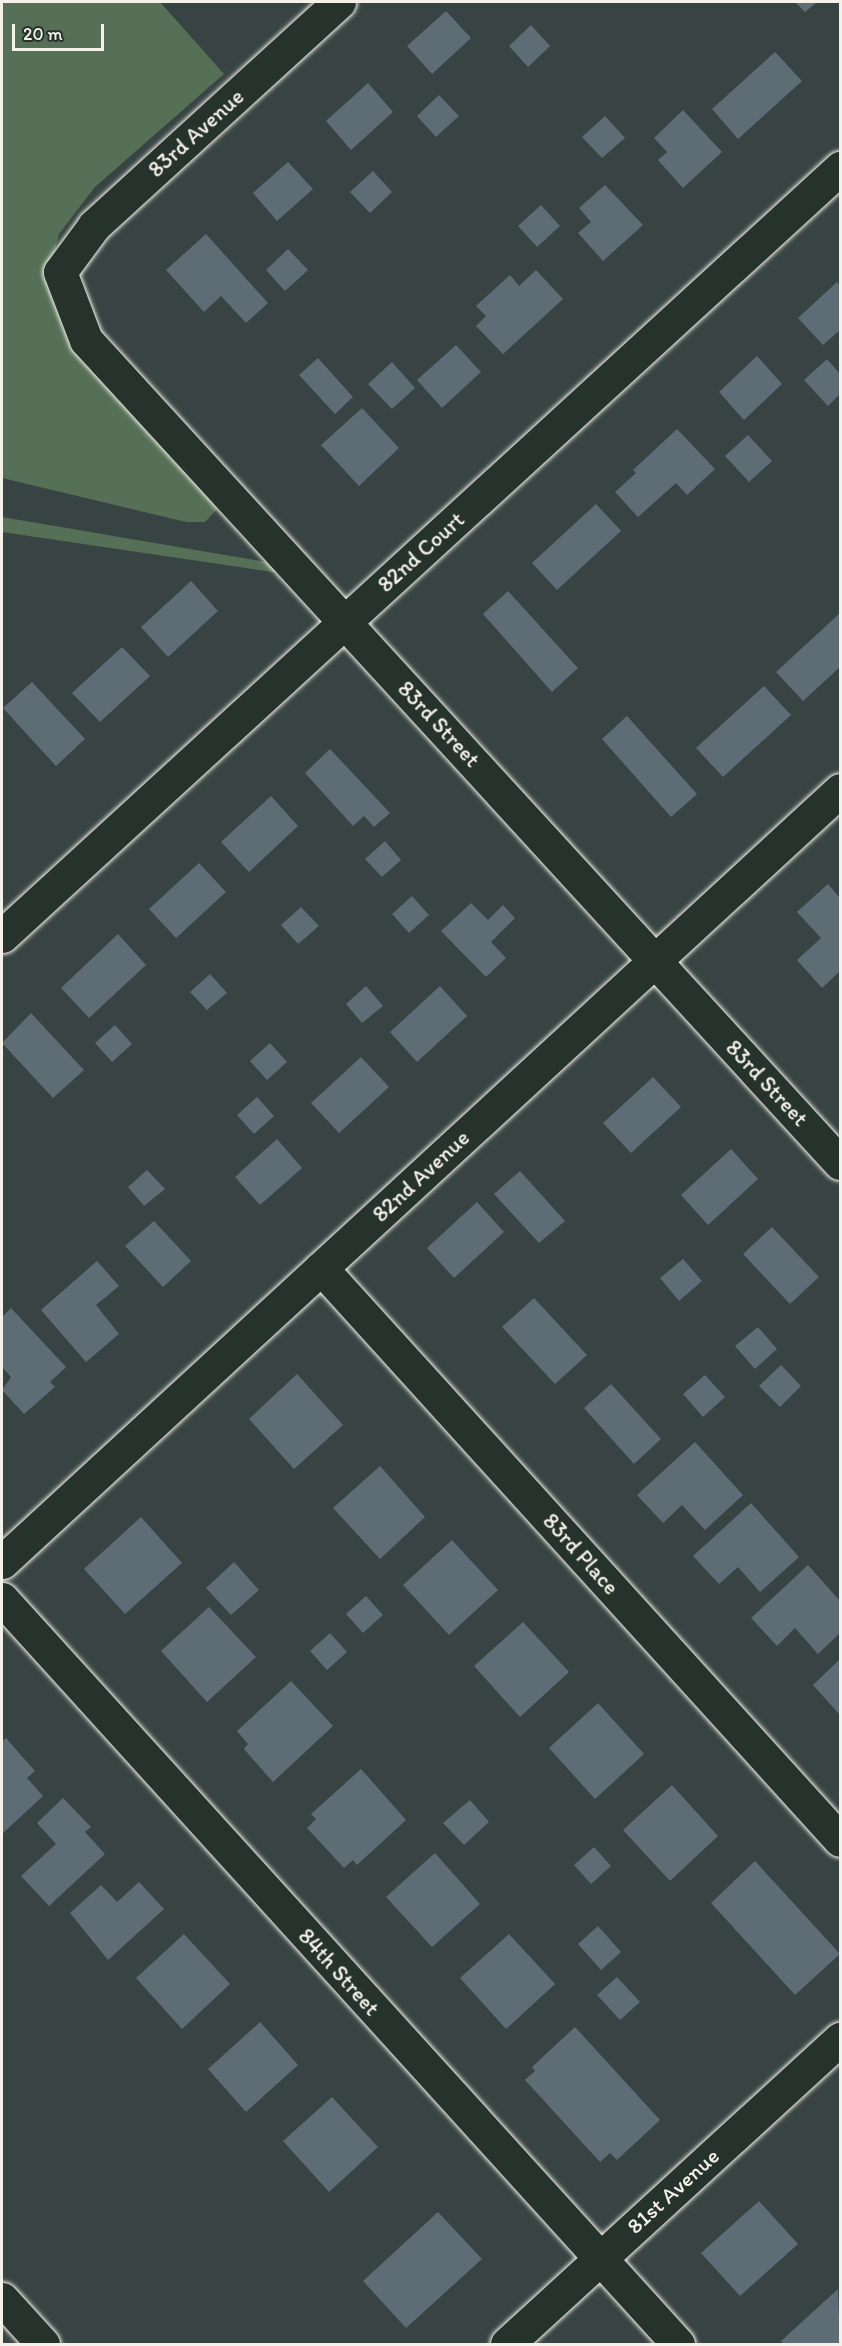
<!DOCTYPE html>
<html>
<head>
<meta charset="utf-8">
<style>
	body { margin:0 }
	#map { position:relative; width:842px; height:2346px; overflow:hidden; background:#374443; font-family:Itim,sans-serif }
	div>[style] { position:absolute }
	.green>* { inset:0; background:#557056 }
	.building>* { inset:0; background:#5e6c76 }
	.roads { filter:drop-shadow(0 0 2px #f4f1e8) drop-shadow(0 0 2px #f4f1e8) }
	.minor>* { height:33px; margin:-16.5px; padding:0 16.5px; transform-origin:16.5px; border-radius:16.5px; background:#26332d }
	span { translate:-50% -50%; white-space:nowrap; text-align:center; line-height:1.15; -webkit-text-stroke:6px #26332d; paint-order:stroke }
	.street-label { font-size:22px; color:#f4f1e8 }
	.frame { position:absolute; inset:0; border:3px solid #f4f1e8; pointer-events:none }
	.scale { position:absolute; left:12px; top:24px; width:92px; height:27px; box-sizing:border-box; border:3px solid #f4f1e8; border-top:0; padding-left:8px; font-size:18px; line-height:21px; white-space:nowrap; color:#f4f1e8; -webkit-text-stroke:4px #26332d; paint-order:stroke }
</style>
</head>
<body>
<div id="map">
	<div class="green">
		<div style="clip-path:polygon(2px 2px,160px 2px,224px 74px,95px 187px,59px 234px,51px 266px,212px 496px,217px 509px,205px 522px,186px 522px,2px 478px)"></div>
		<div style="clip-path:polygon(2px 517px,272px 563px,280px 573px,2px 532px)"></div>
	</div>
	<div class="building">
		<div style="clip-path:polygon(795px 2px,817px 2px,805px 12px)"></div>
		<div style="clip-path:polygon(446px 11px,471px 38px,432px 74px,407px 46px)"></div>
		<div style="clip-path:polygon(531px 25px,550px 46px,528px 67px,509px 46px)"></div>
		<div style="clip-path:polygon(775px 52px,802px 81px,738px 139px,712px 109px)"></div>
		<div style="clip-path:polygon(368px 83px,393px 112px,351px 150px,326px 121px)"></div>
		<div style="clip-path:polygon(439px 95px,459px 116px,436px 137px,417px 116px)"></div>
		<div style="clip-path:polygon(683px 110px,722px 152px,683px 188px,658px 160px,667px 152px,654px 138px)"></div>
		<div style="clip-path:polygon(605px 116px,625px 138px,602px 158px,582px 137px)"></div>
		<div style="clip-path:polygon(288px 162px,313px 189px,277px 221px,253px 193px)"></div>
		<div style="clip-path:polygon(373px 171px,392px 192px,370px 213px,350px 192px)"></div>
		<div style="clip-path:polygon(605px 185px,643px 225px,603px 261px,578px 233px,591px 222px,579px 208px)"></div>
		<div style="clip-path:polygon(541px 205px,560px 226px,537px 247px,518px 226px)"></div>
		<div style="clip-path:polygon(206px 234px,268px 303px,246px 323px,221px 296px,204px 312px,166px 270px)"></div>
		<div style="clip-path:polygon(288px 249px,308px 270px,285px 291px,266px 270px)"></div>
		<div style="clip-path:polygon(536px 270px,563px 299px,503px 354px,476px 326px,486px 316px,476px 306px,510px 275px,519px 286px)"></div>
		<div style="clip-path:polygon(837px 282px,840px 286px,840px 330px,823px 345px,798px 318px)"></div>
		<div style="clip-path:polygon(456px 345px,481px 372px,442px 408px,417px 380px)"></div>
		<div style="clip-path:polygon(757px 356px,782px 384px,744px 420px,719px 392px)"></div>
		<div style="clip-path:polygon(318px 358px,353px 397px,335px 414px,299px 375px)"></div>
		<div style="clip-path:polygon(827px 359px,840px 374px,840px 394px,828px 406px,804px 380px)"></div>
		<div style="clip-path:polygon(392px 362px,415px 388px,392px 409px,368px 384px)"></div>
		<div style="clip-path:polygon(362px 408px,399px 448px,359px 486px,321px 445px)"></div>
		<div style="clip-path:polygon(677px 429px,715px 469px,687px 495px,676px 483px,638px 517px,615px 492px,636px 473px,633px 470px)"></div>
		<div style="clip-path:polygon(748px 435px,772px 461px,749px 482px,725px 456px)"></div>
		<div style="clip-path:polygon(596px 504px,621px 531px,557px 590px,532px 563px)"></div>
		<div style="clip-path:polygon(191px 581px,218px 611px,168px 657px,141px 627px)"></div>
		<div style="clip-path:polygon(508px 591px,578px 668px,552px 692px,483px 614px)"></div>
		<div style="clip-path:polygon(840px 613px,840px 667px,803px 701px,776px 672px)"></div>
		<div style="clip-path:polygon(122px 647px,150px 676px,100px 722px,72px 693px)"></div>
		<div style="clip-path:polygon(32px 682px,85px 739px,56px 766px,3px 708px)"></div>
		<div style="clip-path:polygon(764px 686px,791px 715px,723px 777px,696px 748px)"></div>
		<div style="clip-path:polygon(627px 716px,697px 794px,671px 817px,602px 739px)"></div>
		<div style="clip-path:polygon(330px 749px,390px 813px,374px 827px,364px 816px,353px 826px,305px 773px)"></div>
		<div style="clip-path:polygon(271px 796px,298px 826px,249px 872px,221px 842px)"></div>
		<div style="clip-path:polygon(385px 841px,401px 860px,382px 877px,365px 859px)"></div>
		<div style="clip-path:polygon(199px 863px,226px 892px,176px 938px,149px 909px)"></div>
		<div style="clip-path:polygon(828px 884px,840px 898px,840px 971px,822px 988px,797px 960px,821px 938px,797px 912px)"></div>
		<div style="clip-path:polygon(412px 896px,429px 915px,409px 933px,392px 914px)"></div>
		<div style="clip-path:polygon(471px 903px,488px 920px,503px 905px,515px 918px,491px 942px,506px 958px,486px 977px,441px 931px)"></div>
		<div style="clip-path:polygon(301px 907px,319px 926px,298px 944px,281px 925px)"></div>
		<div style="clip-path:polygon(118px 934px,146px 965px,89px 1018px,61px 988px)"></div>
		<div style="clip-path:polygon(210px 974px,227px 993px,207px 1010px,190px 992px)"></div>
		<div style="clip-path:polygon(366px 986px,383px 1006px,362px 1023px,346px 1004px)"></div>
		<div style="clip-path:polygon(440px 986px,467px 1016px,417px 1062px,390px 1032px)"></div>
		<div style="clip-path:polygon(31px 1013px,84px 1070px,53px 1098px,2px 1043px)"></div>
		<div style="clip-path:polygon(115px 1025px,132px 1044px,112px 1062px,95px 1043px)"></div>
		<div style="clip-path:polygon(270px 1043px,287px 1062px,267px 1080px,250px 1061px)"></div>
		<div style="clip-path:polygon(361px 1057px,389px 1087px,339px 1133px,311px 1103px)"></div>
		<div style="clip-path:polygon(653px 1077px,681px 1107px,631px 1153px,603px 1123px)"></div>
		<div style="clip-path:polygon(257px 1097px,274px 1116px,254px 1134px,237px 1115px)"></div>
		<div style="clip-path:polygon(277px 1139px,302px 1168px,260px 1205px,235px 1177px)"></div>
		<div style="clip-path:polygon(731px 1149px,758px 1179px,708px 1225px,681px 1195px)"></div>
		<div style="clip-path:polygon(147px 1170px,165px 1189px,144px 1206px,128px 1187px)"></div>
		<div style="clip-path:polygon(520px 1171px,565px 1221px,539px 1243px,494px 1194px)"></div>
		<div style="clip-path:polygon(477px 1202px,504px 1232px,454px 1278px,427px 1248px)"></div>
		<div style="clip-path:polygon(154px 1221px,191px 1261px,163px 1287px,125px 1246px)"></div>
		<div style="clip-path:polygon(772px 1227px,819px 1277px,790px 1304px,743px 1254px)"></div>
		<div style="clip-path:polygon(683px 1259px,702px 1281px,679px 1301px,660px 1278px)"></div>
		<div style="clip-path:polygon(97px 1261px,119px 1286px,96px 1305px,119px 1334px,86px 1362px,41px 1310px)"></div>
		<div style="clip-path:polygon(534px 1298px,587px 1355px,555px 1384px,502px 1327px)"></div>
		<div style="clip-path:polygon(11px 1308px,66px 1367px,50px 1382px,55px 1387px,24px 1414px,2px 1390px,11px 1377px,2px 1367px,2px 1317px)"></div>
		<div style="clip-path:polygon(758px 1327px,777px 1349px,755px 1369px,735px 1346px)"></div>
		<div style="clip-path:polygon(781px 1365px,801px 1386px,780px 1407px,759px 1386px)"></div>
		<div style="clip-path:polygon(297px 1374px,343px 1425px,294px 1469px,249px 1419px)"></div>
		<div style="clip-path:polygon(705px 1375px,725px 1397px,703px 1417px,683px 1394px)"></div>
		<div style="clip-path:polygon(611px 1384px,661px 1439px,634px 1464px,584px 1408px)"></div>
		<div style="clip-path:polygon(695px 1442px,743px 1495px,705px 1530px,682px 1505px,663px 1523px,637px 1495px)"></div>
		<div style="clip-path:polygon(380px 1466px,425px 1517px,380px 1559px,333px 1508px)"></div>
		<div style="clip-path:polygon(751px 1503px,799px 1557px,760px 1592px,738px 1567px,719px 1584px,693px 1556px)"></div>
		<div style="clip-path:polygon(141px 1517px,182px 1563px,125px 1614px,84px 1569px)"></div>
		<div style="clip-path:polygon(452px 1540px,498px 1590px,449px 1635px,403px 1585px)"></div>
		<div style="clip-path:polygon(234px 1562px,259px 1590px,231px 1615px,206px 1588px)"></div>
		<div style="clip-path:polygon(808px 1565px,840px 1601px,840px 1633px,818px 1654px,795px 1628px,777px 1646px,751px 1618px)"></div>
		<div style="clip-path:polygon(366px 1596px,383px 1615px,363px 1633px,346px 1614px)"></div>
		<div style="clip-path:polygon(209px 1607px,256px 1657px,207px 1702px,161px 1651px)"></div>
		<div style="clip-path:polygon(523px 1622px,569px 1672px,520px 1717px,474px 1666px)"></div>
		<div style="clip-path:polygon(330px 1633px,347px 1652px,327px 1670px,310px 1651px)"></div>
		<div style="clip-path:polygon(840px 1659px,840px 1715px,813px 1685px)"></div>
		<div style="clip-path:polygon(291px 1681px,333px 1726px,273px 1782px,244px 1749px,248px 1744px,237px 1731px)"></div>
		<div style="clip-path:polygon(598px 1703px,644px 1754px,595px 1799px,549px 1748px)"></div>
		<div style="clip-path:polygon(6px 1738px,35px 1771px,27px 1778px,43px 1796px,3px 1833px,2px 1742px)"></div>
		<div style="clip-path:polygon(361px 1769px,406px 1820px,357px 1865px,353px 1860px,344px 1868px,307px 1828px,316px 1819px,311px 1814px)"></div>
		<div style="clip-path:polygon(672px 1785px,718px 1836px,670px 1881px,623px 1830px)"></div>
		<div style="clip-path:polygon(63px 1798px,91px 1827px,85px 1832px,105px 1854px,49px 1906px,21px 1876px,56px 1844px,37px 1823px)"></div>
		<div style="clip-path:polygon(470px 1800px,489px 1822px,464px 1845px,443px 1823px)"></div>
		<div style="clip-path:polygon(594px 1847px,611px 1866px,591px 1884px,574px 1865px)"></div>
		<div style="clip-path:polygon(435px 1853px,480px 1904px,432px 1947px,386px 1897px)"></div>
		<div style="clip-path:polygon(755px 1861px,840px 1954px,795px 1995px,711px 1903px)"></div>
		<div style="clip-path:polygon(139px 1882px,164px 1909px,108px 1960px,70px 1913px,101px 1885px,117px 1902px)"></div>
		<div style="clip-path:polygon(598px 1926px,621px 1952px,601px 1970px,578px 1944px)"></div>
		<div style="clip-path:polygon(184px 1934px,230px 1984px,182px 2029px,136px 1978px)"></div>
		<div style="clip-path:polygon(509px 1934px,555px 1984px,506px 2029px,460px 1978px)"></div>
		<div style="clip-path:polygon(617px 1977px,640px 2002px,620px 2020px,597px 1995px)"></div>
		<div style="clip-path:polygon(260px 2022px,298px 2065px,246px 2112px,208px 2069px)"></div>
		<div style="clip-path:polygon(575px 2027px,660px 2120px,617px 2160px,610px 2153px,600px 2162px,525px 2080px,535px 2071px,532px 2067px)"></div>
		<div style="clip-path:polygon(332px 2097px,378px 2147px,329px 2192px,283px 2141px)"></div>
		<div style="clip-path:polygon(759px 2201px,798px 2244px,740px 2296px,701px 2253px)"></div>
		<div style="clip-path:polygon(438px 2212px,482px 2259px,406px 2328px,363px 2281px)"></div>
		<div style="clip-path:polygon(838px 2289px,840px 2344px,784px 2344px,781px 2341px)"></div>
	</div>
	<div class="roads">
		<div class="minor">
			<div style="left:339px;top:2px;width:332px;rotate:137.6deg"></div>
			<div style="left:94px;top:226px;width:57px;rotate:126.5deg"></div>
			<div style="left:60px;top:272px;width:73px;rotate:69.1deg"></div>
			<div style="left:86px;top:340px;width:1116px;rotate:47.51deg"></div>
			<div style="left:2px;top:936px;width:1137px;rotate:-42.5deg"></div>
			<div style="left:321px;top:1268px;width:772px;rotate:47.78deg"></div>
			<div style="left:2px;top:1562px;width:1139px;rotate:-42.65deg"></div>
			<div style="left:2px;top:1599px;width:1006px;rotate:47.78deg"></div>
			<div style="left:2px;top:2299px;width:61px;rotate:47.7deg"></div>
			<div style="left:507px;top:2344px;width:452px;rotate:-42.5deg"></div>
		</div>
	</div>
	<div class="street-label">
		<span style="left:196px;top:133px;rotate:-42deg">83rd Avenue</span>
		<span style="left:421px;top:552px;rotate:-42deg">82nd Court</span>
		<span style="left:439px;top:724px;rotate:47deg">83rd Street</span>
		<span style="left:767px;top:1083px;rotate:47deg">83rd Street</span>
		<span style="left:421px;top:1176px;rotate:-43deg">82nd Avenue</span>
		<span style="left:581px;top:1554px;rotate:48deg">83rd Place</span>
		<span style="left:339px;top:1972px;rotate:48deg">84th Street</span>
		<span style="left:673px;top:2191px;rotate:-42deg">81st Avenue</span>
	</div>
	<div class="frame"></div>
	<div class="scale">20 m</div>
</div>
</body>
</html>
